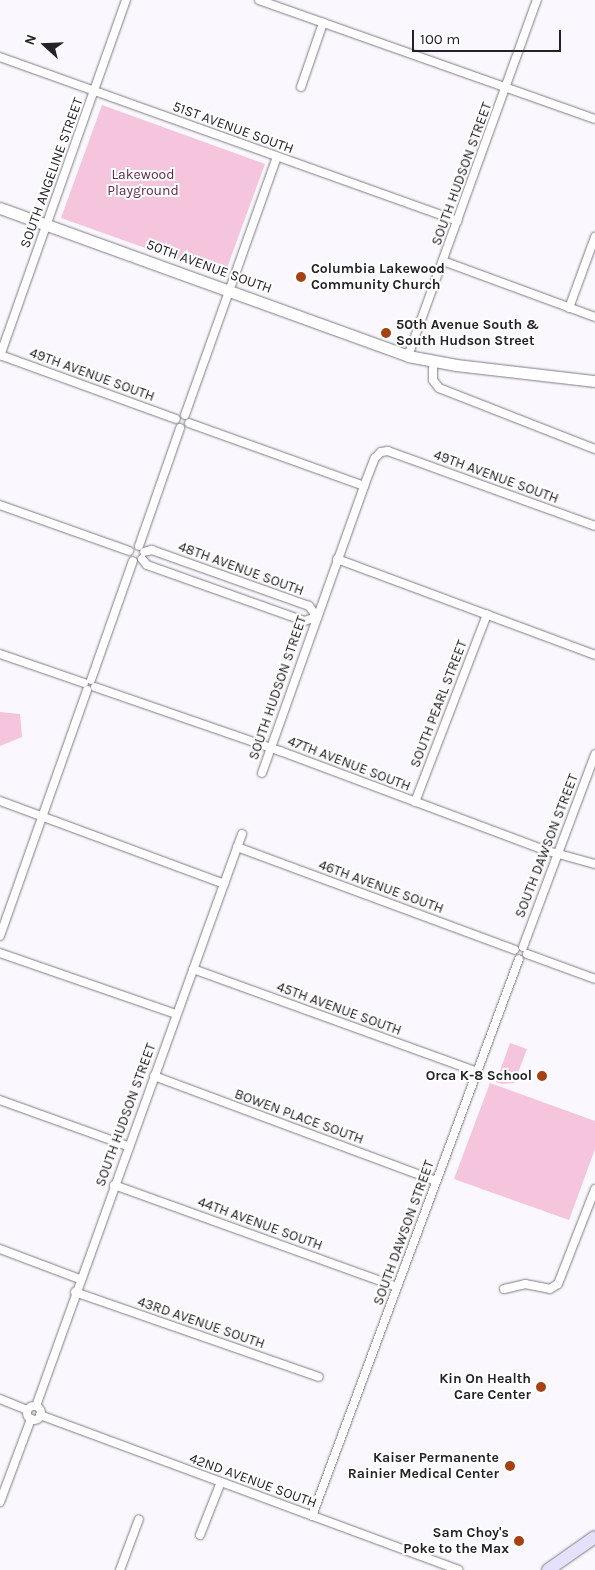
<!DOCTYPE html>
<html>
<head>
<meta charset="utf-8">
<style>
	body { margin:0 }
	#map { position:relative; width:595px; height:1570px; overflow:hidden; background:#fbf7fe; font-family:Karla,sans-serif }
	div>[style] { position:absolute }
	.green>* { inset:0; background:#f4c5dc }
	.roads { filter:drop-shadow(0 0 1px #7f7b81) drop-shadow(0 0 1px #7f7b81) }
	.street>* { height:8px; margin:-4px; padding:0 4px; transform-origin:4px; border-radius:4px; background:#fff }
	.street>.ring { margin:-4px; padding:0; box-sizing:content-box; background:none; border:8px solid #fff; border-radius:50% }
	.secondary>* { height:11px; margin:-5.5px; padding:0 5.5px; transform-origin:5.5px; border-radius:5.5px; background:#fff }
	.primary>* { height:12px; margin:-6px; padding:0 6px; transform-origin:6px; border-radius:6px; background:#e5e0fb }
	.dots>* { width:14px; height:14px; translate:-50% -50%; box-sizing:border-box; border:2px solid #fff; border-radius:50% }
	span { translate:-50% -50%; white-space:nowrap; text-align:center; line-height:1.15; -webkit-text-stroke:4px #fff; paint-order:stroke }
	.street-label { font-size:14px; color:#232224 }
	.park-label { font-size:14px; color:#66264b }
	.poi-label { font-size:14px; color:#232224; font-weight:700 }
	.left { translate:0 -50%; text-align:left }
	.right { translate:-100% -50%; text-align:right }
	.north { position:absolute; left:20px; top:20px; width:50px; height:50px; -webkit-text-stroke:4px #fff; paint-order:stroke; rotate:290deg; font-size:14px; font-weight:700; line-height:20px; text-align:center; color:#232224 }
	.north::after { content:''; display:block; margin:auto; width:18px; height:22px; background:#232224; clip-path:polygon(50% 0,100% 100%,50% 72%,0 100%) }
	.scale { position:absolute; left:412px; top:30px; width:149px; height:22px; box-sizing:border-box; border:2px solid #232224; border-top:0; padding-left:6px; font-size:15px; line-height:18px; white-space:nowrap; color:#232224; -webkit-text-stroke:4px #fff; paint-order:stroke }
</style>
</head>
<body>
<div id="map">
	<div class="green">
		<div style="clip-path:polygon(102px 105px,265px 164px,224px 276px,61px 218px)"></div>
		<div style="clip-path:polygon(0 712px,20px 714px,22px 737px,0 746px)"></div>
		<div style="clip-path:polygon(510px 1043px,527px 1049px,514px 1083px,502px 1084px,496px 1082px)"></div>
		<div style="clip-path:polygon(490px 1083px,595px 1121px,595px 1149px,569px 1220px,454px 1179px)"></div>
	</div>
	<div class="roads">
		<div class="street">
			<div style="left:126px;top:0;width:377px;rotate:109.5deg"></div>
			<div style="left:0;top:355px;width:187px;rotate:20deg"></div>
			<div style="left:259px;top:0;width:356px;rotate:19.5deg"></div>
			<div style="left:0;top:57px;width:486px;rotate:19.7deg"></div>
			<div style="left:301px;top:87px;width:68px;rotate:-71deg"></div>
			<div style="left:443px;top:261px;width:162px;rotate:20.2deg"></div>
			<div style="left:569px;top:308px;width:76px;rotate:-69.9deg"></div>
			<div style="left:408px;top:356px;width:379px;rotate:-70.1deg"></div>
			<div style="left:433px;top:362px;width:18px;rotate:90deg"></div>
			<div style="left:433px;top:380px;width:10px;rotate:53deg"></div>
			<div style="left:439px;top:388px;width:168px;rotate:21.4deg"></div>
			<div style="left:185px;top:415px;width:274px;rotate:-70.4deg"></div>
			<div style="left:189px;top:423px;width:186px;rotate:19.8deg"></div>
			<div style="left:0;top:505px;width:137px;rotate:19.6deg"></div>
			<div style="left:139px;top:546px;width:125px;rotate:-70.8deg"></div>
			<div style="left:142px;top:559px;width:8px;rotate:50deg"></div>
			<div style="left:147px;top:565px;width:167px;rotate:19.6deg"></div>
			<div style="left:304px;top:621px;width:14px;rotate:-17deg"></div>
			<div style="left:317px;top:617px;width:14px;rotate:-126deg"></div>
			<div style="left:309px;top:606px;width:167px;rotate:-160.4deg"></div>
			<div style="left:152px;top:550px;width:8px;rotate:166deg"></div>
			<div style="left:337px;top:559px;width:275px;rotate:20.4deg"></div>
			<div style="left:0;top:654px;width:89px;rotate:19deg"></div>
			<div style="left:91px;top:680px;width:126px;rotate:-70.6deg"></div>
			<div style="left:95px;top:687px;width:196px;rotate:19.1deg"></div>
			<div style="left:280px;top:751px;width:286px;rotate:20.5deg"></div>
			<div style="left:548px;top:851px;width:49px;rotate:15.5deg"></div>
			<div style="left:262px;top:773px;width:305px;rotate:-70.4deg"></div>
			<div style="left:364px;top:486px;width:30px;rotate:-69deg"></div>
			<div style="left:375px;top:458px;width:8px;rotate:-45deg"></div>
			<div style="left:381px;top:452px;width:7px;rotate:-8deg"></div>
			<div style="left:388px;top:451px;width:220px;rotate:19.9deg"></div>
			<div style="left:0;top:801px;width:239px;rotate:20.3deg"></div>
			<div style="left:415px;top:802px;width:201px;rotate:-69deg"></div>
			<div style="left:237px;top:847px;width:296px;rotate:20.3deg"></div>
			<div style="left:0;top:936px;width:261px;rotate:-70.5deg"></div>
			<div style="left:523px;top:947px;width:206px;rotate:-69.5deg"></div>
			<div style="left:0;top:953px;width:186px;rotate:19.1deg"></div>
			<div style="left:527px;top:954px;width:72px;rotate:20.2deg"></div>
			<div style="left:193px;top:969px;width:302px;rotate:19.9deg"></div>
			<div style="left:154px;top:1076px;width:301px;rotate:20.4deg"></div>
			<div style="left:0;top:1100px;width:136px;rotate:19.8deg"></div>
			<div style="left:114px;top:1185px;width:301px;rotate:19.8deg"></div>
			<div style="left:0;top:1249px;width:85px;rotate:20.6deg"></div>
			<div style="left:504px;top:1289px;width:22px;rotate:-13deg"></div>
			<div style="left:525px;top:1284px;width:25px;rotate:11deg"></div>
			<div style="left:550px;top:1289px;width:9px;rotate:-32deg"></div>
			<div style="left:558px;top:1284px;width:102px;rotate:-68.7deg"></div>
			<div style="left:75px;top:1292px;width:258px;rotate:19.2deg"></div>
			<div style="left:0;top:1399px;width:29px;rotate:22deg"></div>
			<div style="left:36px;top:1406px;width:608px;rotate:-70.19deg"></div>
			<div class="ring" style="left:27px;top:1406px;width:6px;height:6px"></div>
			<div style="left:40px;top:1415px;width:446px;rotate:20.3deg"></div>
			<div style="left:0;top:1502px;width:89px;rotate:-69.5deg"></div>
			<div style="left:312px;top:1516px;width:594px;rotate:-69.61deg"></div>
			<div style="left:200px;top:1535px;width:57px;rotate:-68.4deg"></div>
			<div style="left:120px;top:1570px;width:54px;rotate:-69.6deg"></div>
		</div>
		<div class="secondary">
			<div style="left:0;top:208px;width:434px;rotate:19.9deg"></div>
			<div style="left:408px;top:356px;width:49px;rotate:10.6deg"></div>
			<div style="left:456px;top:365px;width:140px;rotate:6.6deg"></div>
		</div>
		<div class="primary">
			<div style="left:548px;top:1570px;width:57px;rotate:-35.1deg"></div>
		</div>
	</div>
	<div class="dots">
		<div style="left:301px;top:277px;background:#a64113"></div>
		<div style="left:386px;top:333px;background:#a64113"></div>
		<div style="left:542px;top:1076px;background:#a64113"></div>
		<div style="left:541px;top:1387px;background:#a64113"></div>
		<div style="left:510px;top:1466px;background:#a64113"></div>
		<div style="left:519px;top:1541px;background:#a64113"></div>
	</div>
	<div class="street-label">
		<span style="left:233px;top:128px;rotate:20deg">51ST AVENUE SOUTH</span>
		<span style="left:52px;top:173px;rotate:-70deg">SOUTH ANGELINE STREET</span>
		<span style="left:462px;top:174px;rotate:-70deg">SOUTH HUDSON STREET</span>
		<span style="left:209px;top:267px;rotate:20deg">50TH AVENUE SOUTH</span>
		<span style="left:92px;top:375px;rotate:20deg">49TH AVENUE SOUTH</span>
		<span style="left:496px;top:477px;rotate:20deg">49TH AVENUE SOUTH</span>
		<span style="left:241px;top:569px;rotate:20deg">48TH AVENUE SOUTH</span>
		<span style="left:278px;top:688px;rotate:-71deg">SOUTH HUDSON STREET</span>
		<span style="left:439px;top:704px;rotate:-69deg">SOUTH PEARL STREET</span>
		<span style="left:349px;top:764px;rotate:21deg">47TH AVENUE SOUTH</span>
		<span style="left:547px;top:846px;rotate:-69deg">SOUTH DAWSON STREET</span>
		<span style="left:381px;top:887px;rotate:20deg">46TH AVENUE SOUTH</span>
		<span style="left:339px;top:1009px;rotate:20deg">45TH AVENUE SOUTH</span>
		<span style="left:126px;top:1115px;rotate:-70deg">SOUTH HUDSON STREET</span>
		<span style="left:299px;top:1117px;rotate:20deg">BOWEN PLACE SOUTH</span>
		<span style="left:260px;top:1224px;rotate:20deg">44TH AVENUE SOUTH</span>
		<span style="left:404px;top:1233px;rotate:-70deg">SOUTH DAWSON STREET</span>
		<span style="left:201px;top:1323px;rotate:19deg">43RD AVENUE SOUTH</span>
		<span style="left:253px;top:1481px;rotate:20deg">42ND AVENUE SOUTH</span>
	</div>
	<div class="park-label">
		<span style="left:143px;top:183px">Lakewood<br>Playground</span>
	</div>
	<div class="poi-label">
		<span class="left" style="left:311px;top:277px">Columbia Lakewood<br>Community Church</span>
		<span class="left" style="left:396px;top:333px">50th Avenue South &amp;<br>South Hudson Street</span>
		<span class="right" style="left:532px;top:1076px">Orca K-8 School</span>
		<span class="right" style="left:531px;top:1387px">Kin On Health<br>Care Center</span>
		<span class="right" style="left:499px;top:1466px">Kaiser Permanente<br>Rainier Medical Center</span>
		<span class="right" style="left:509px;top:1541px">Sam Choy's<br>Poke to the Max</span>
	</div>
	<div class="north">N</div>
	<div class="scale">100 m</div>
</div>
</body>
</html>
